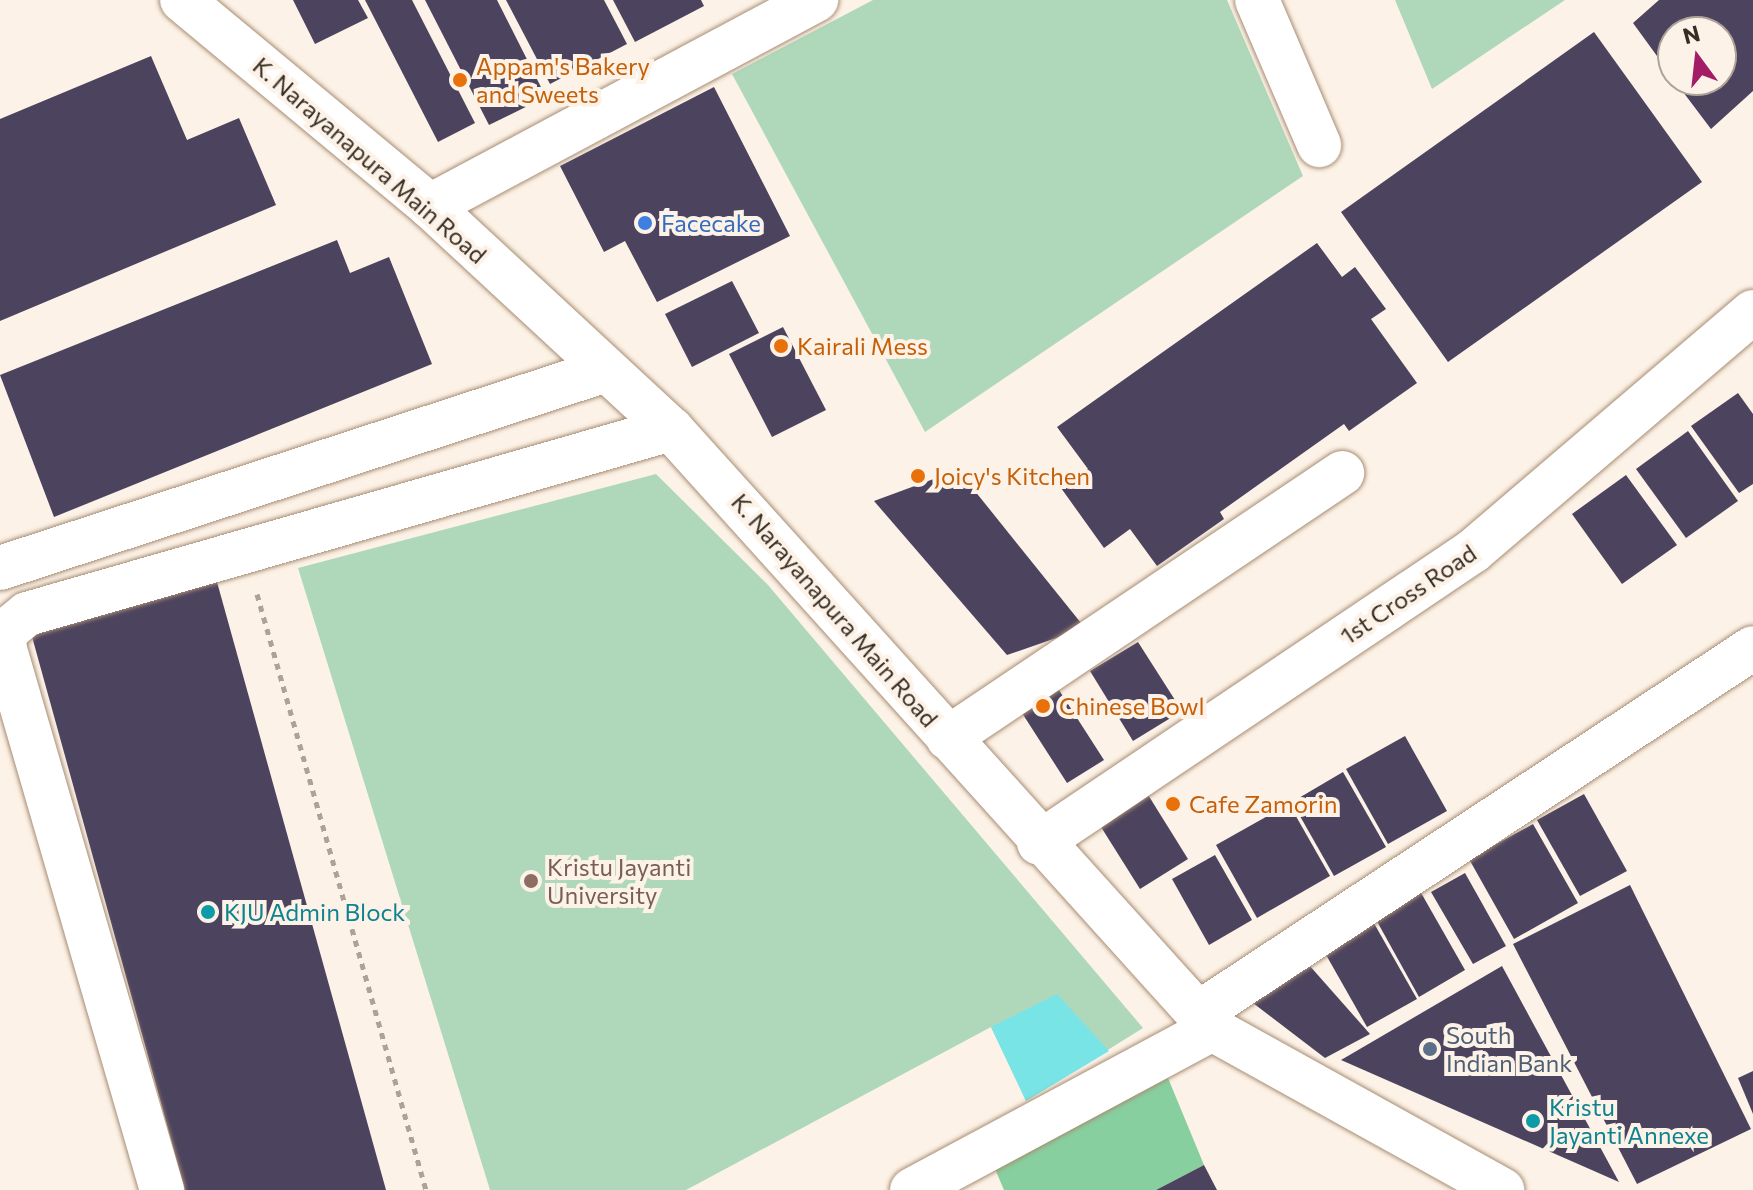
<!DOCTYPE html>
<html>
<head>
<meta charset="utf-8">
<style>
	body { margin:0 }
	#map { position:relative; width:1753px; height:1190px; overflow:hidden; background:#fdf2e7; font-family:Commissioner,sans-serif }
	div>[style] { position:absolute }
	.green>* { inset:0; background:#afd8bb }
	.forest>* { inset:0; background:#88cf9f }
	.water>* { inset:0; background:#79e4e6 }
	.building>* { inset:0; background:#4c435f }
	.path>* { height:5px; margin-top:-2.5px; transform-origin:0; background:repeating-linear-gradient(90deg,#ada297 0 6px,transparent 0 12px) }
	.roads { filter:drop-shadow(0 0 2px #a78d73) drop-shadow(0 0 2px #a78d73) }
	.minor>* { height:44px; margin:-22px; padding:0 22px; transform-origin:22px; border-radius:22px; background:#fff }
	.dots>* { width:22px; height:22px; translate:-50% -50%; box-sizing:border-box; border:4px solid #fdf2e7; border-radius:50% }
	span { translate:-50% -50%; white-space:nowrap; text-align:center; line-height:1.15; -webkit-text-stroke:8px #fdf2e7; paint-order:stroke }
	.food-label { font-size:24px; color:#c56008 }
	.left { translate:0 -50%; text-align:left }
	.street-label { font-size:24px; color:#382d23 }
	.shop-label { font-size:24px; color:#366cbe }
	.education-label { font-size:24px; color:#785e54 }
	.culture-label { font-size:24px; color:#0d838f }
	.service-label { font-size:24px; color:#4e5e75 }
	.north { position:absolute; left:1657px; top:16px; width:80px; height:80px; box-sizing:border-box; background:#fdf2e7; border:2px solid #aea399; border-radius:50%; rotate:345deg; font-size:22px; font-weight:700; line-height:32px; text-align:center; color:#382d23 }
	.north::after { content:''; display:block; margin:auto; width:28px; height:36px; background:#a31c66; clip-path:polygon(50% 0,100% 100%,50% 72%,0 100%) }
</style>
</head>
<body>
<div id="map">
	<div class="green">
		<div style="clip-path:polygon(873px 0,1227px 0,1303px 176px,925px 432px,732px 74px)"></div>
		<div style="clip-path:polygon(1395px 0,1565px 0,1432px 89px)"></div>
		<div style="clip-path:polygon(656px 474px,768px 585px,1143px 1028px,1026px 1101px,991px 1027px,686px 1190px,490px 1190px,298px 568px)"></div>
	</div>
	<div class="forest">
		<div style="clip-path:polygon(1168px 1078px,1204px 1165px,1156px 1190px,1004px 1190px,995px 1169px)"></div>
	</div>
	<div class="water">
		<div style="clip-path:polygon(1057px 994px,1109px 1051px,1026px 1101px,991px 1027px)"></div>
	</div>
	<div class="building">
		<div style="clip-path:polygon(293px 0,358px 0,368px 18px,315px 44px)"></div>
		<div style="clip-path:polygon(365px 0,412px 0,475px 123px,438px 142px)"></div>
		<div style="clip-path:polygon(425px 0,497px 0,546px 97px,489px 125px)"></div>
		<div style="clip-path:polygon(506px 0,604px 0,627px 44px,550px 84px)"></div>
		<div style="clip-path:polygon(613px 0,701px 0,704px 6px,635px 42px)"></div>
		<div style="clip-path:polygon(1659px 0,1753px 0,1753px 91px,1711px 129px,1674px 80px,1721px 80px,1721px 32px,1673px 32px,1673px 78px,1633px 23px)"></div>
		<div style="clip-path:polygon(1594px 32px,1702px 182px,1448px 362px,1341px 212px)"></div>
		<div style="clip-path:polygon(151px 56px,187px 140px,239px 118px,276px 205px,0 321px,0 119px)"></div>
		<div style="clip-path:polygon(714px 87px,790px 236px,657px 302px,625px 241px,604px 252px,560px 166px)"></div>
		<div style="clip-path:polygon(337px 240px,350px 273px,389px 257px,432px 364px,54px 517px,0 375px)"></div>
		<div style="clip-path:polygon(1317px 243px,1342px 277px,1355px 267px,1386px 309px,1371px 319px,1417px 383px,1349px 431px,1344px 424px,1220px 512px,1224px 519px,1157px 566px,1130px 529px,1104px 548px,1061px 488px,1088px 469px,1057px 427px)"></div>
		<div style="clip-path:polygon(732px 281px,759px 333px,692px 367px,665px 314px)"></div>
		<div style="clip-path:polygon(783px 327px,826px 410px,772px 437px,729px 354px)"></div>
		<div style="clip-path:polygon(1738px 393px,1753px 414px,1753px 484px,1739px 493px,1691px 426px)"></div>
		<div style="clip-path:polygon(1688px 431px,1738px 501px,1686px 538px,1636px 469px)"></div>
		<div style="clip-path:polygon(958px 470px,1085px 628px,1007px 655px,874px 501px)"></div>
		<div style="clip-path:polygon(1626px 475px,1677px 545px,1622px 584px,1572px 514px)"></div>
		<div style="clip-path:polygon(217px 582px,386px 1190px,185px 1190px,31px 633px)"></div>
		<div style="clip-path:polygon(1138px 642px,1182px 711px,1133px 741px,1090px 671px)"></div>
		<div style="clip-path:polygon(1059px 690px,1104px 760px,1067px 783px,1022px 713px)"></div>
		<div style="clip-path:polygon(1405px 736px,1447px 811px,1388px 844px,1346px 769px)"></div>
		<div style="clip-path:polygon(1343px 772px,1386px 847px,1334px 876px,1292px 802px)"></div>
		<div style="clip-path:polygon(1145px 790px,1188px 859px,1140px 889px,1096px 819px)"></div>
		<div style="clip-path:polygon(1584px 794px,1627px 871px,1580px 896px,1537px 820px)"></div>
		<div style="clip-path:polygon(1289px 804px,1330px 876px,1257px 918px,1216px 845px)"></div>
		<div style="clip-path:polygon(1533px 824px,1578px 903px,1514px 939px,1469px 859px)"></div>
		<div style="clip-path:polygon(1215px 855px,1252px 920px,1209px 945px,1172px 879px)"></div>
		<div style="clip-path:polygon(1465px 873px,1506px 946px,1473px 964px,1431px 892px)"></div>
		<div style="clip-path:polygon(1630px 885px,1751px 1129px,1637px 1184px,1513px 944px)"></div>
		<div style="clip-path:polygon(1420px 891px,1465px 970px,1419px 997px,1374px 916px)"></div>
		<div style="clip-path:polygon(1371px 918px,1417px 999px,1367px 1027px,1321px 946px)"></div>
		<div style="clip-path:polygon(1309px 965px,1370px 1034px,1325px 1058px,1249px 1000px)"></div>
		<div style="clip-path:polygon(1502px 966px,1619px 1182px,1341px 1060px)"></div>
		<div style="clip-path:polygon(1753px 1071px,1753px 1114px,1738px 1078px)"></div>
		<div style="clip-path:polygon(1204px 1165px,1217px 1190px,1156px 1190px)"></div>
	</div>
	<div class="path">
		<div style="left:257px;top:594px;width:619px;rotate:74.17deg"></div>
	</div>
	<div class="roads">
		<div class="minor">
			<div style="left:182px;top:0;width:322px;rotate:39.7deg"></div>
			<div style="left:430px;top:206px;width:328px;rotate:42.8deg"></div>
			<div style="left:671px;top:429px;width:808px;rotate:47.96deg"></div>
			<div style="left:1212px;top:1029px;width:332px;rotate:29deg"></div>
			<div style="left:1257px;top:0;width:158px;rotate:66.8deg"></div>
			<div style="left:430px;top:206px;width:438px;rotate:-28.1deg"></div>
			<div style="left:0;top:568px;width:634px;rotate:-18.09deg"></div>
			<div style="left:948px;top:738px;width:475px;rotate:-33.9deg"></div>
			<div style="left:1039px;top:843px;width:523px;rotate:-33.93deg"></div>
			<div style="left:1473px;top:551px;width:368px;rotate:-40.5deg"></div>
			<div style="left:1199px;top:1013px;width:663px;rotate:-33.38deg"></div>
			<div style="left:162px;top:1190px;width:566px;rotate:-106.2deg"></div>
			<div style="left:4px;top:646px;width:15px;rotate:-82deg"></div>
			<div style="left:6px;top:631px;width:27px;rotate:-39deg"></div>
			<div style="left:27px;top:614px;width:670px;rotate:-16.03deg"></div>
			<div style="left:912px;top:1190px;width:340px;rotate:-28.2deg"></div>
		</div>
	</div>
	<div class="dots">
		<div style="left:460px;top:80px;background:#e8710a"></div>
		<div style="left:645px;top:223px;background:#3f7fe0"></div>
		<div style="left:781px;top:346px;background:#e8710a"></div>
		<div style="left:918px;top:476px;background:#e8710a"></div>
		<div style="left:1043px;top:706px;background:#e8710a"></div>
		<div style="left:1173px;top:804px;background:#e8710a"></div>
		<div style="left:531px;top:881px;background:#8d6e63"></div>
		<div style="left:208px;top:912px;background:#0f9aa8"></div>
		<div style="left:1430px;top:1049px;background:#5c6f8a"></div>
		<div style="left:1533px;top:1121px;background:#0f9aa8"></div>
	</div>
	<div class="food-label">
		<span class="left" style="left:476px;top:80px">Appam's Bakery<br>and Sweets</span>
		<span class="left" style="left:797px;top:346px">Kairali Mess</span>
		<span class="left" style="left:934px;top:476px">Joicy's Kitchen</span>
		<span class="left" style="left:1059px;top:706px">Chinese Bowl</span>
		<span class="left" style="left:1189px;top:804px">Cafe Zamorin</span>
	</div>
	<div class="street-label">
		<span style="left:370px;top:160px;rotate:41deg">K. Narayanapura Main Road</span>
		<span style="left:1408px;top:594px;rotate:-34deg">1st Cross Road</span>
		<span style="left:835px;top:610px;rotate:49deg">K. Narayanapura Main Road</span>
	</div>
	<div class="shop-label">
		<span class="left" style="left:661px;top:223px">Facecake</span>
	</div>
	<div class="education-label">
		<span class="left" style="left:547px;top:881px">Kristu Jayanti<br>University</span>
	</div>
	<div class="culture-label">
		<span class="left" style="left:224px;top:912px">KJU Admin Block</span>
		<span class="left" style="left:1549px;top:1121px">Kristu<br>Jayanti Annexe</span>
	</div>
	<div class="service-label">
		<span class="left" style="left:1446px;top:1049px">South<br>Indian Bank</span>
	</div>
	<div class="north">N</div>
</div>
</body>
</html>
